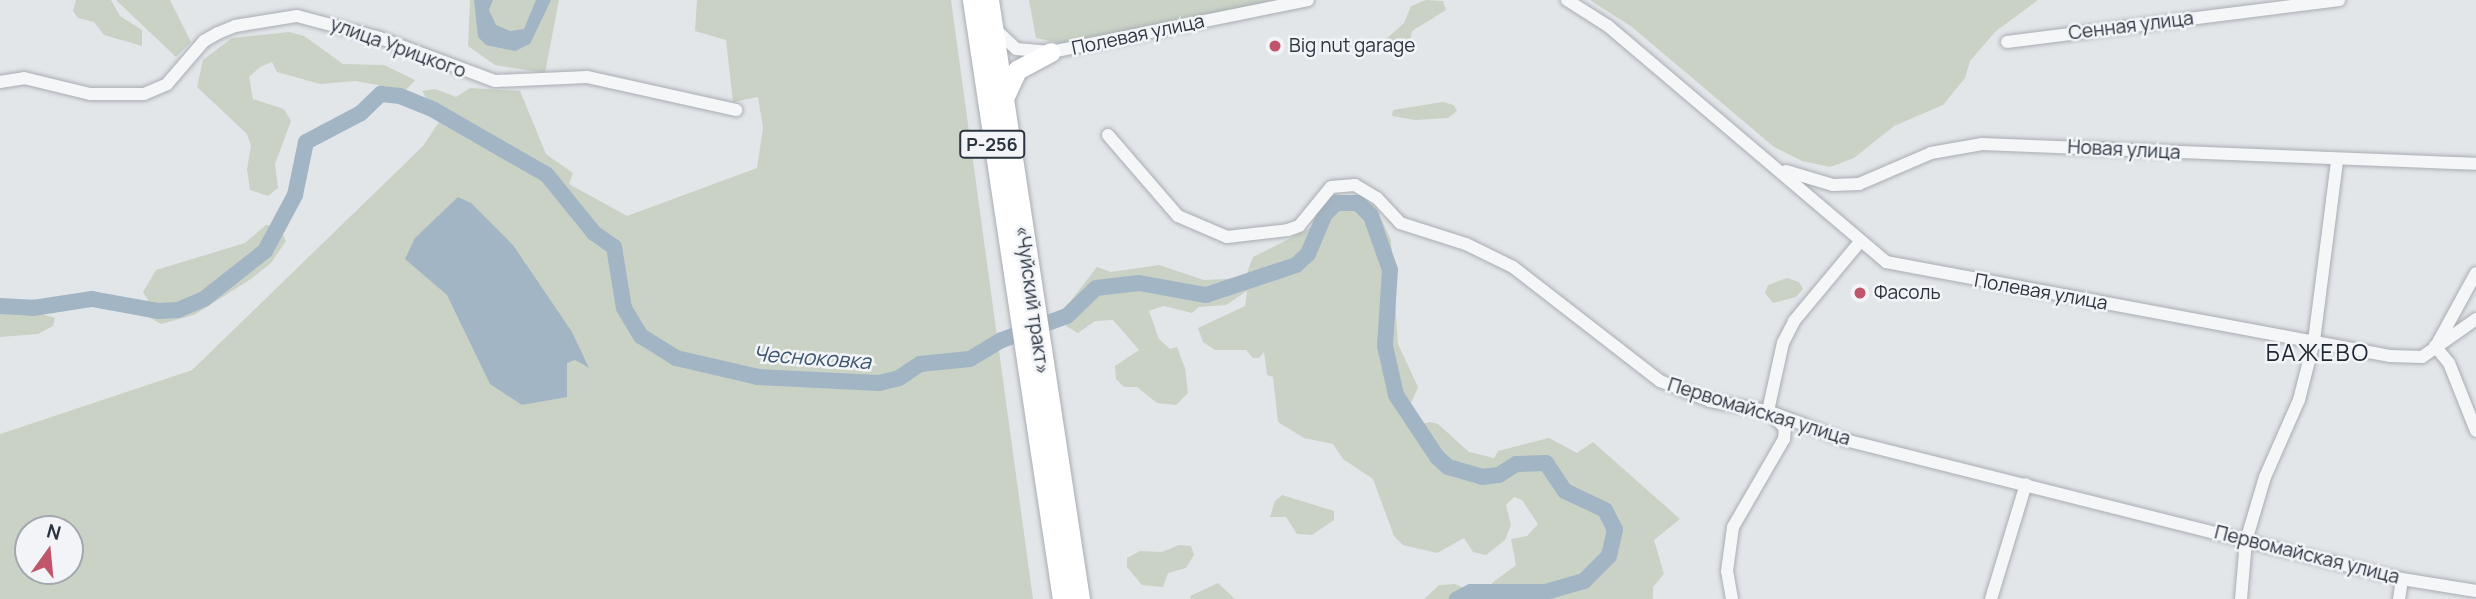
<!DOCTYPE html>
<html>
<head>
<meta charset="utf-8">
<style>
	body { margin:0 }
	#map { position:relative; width:2476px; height:599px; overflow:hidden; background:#e3e6e9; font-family:Manrope,sans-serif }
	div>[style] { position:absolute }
	.green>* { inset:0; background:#c9d2c5 }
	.water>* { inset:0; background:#a2b5c5 }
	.river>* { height:16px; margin:-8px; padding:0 8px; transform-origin:8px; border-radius:8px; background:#a2b5c5 }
	.roads { filter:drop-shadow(0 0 2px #a8adb3) drop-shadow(0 0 2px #a8adb3) }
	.minor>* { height:12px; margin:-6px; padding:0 6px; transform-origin:6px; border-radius:6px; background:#f5f6f8 }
	.highway>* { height:19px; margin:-9.5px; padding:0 9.5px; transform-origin:9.5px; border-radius:9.5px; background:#fff }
	.dots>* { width:19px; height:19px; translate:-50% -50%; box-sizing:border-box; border:4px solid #f2f4f7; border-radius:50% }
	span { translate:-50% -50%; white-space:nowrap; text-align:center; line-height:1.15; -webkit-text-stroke:5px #f2f4f7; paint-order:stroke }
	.shield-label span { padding:2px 5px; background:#f2f4f7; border:2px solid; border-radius:5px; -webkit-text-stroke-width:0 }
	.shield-label { font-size:18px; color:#2c3440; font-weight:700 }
	.street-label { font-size:19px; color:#2c3440 }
	.poi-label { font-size:19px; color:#2c3440 }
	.left { translate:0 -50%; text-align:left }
	.water-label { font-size:21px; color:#3b556f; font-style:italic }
	.quarter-label { font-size:23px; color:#1e2631; letter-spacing:2px }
	.north { position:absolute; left:14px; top:515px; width:70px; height:70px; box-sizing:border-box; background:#f2f4f7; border:2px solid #a3a7ae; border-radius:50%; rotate:15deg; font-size:19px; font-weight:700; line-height:28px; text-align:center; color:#2c3440 }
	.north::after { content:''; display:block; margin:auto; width:24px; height:32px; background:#c0566c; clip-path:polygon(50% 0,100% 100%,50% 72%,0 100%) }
</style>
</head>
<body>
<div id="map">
	<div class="green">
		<div style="clip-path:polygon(76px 0,111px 0,120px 16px,142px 30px,142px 46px,104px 35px,94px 22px,78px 18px,73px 11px)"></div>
		<div style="clip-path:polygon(116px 0,170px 0,191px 42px,176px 57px)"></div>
		<div style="clip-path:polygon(470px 0,559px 0,545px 73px,495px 65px,468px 46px)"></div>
		<div style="clip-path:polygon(evenodd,697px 0,951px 0,1033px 599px,0 599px,0 434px,192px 370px,423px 146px,443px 116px,432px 108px,422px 91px,435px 89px,456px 97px,470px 88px,520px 91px,546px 154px,573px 173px,569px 184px,627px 216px,757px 168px,763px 128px,758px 97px,733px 102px,726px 40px,695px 31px,697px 0,28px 529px,70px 529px,70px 571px,28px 571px,28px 529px)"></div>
		<div style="clip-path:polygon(1029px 0,1275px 0,1070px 45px,1036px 38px)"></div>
		<div style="clip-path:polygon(1426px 0,1443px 1px,1446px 10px,1412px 31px,1410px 42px,1401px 48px,1385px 40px,1404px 23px,1411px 6px)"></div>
		<div style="clip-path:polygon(1590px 0,2038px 0,1996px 31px,1970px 61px,1965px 78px,1943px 105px,1894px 126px,1854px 158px,1830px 167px,1802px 161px,1774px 147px,1632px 27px)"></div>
		<div style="clip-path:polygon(289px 32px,304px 36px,343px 64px,384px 65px,415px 80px,406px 90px,355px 81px,320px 84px,277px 72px,272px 62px,260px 67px,249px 77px,253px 99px,284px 109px,291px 121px,275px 164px,278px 188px,268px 196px,250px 190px,247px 169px,251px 146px,247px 134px,197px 87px,203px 60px,232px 38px)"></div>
		<div style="clip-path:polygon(1443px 102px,1454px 105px,1457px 111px,1448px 118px,1415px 120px,1392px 116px,1393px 110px)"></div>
		<div style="clip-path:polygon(1345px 196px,1360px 197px,1376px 207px,1391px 240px,1398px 344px,1418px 387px,1404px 420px,1409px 427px,1430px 422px,1438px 424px,1469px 452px,1494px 458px,1498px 451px,1549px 438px,1577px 453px,1593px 442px,1680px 519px,1654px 540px,1664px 574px,1653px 587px,1653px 599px,1424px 599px,1439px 585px,1455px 584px,1472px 592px,1494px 592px,1492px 583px,1516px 565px,1511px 539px,1527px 536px,1538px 524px,1522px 500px,1514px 497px,1506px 505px,1511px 525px,1505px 540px,1486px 555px,1473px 552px,1464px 538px,1437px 553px,1403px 545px,1394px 536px,1373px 479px,1343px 459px,1333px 444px,1304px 438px,1278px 422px,1273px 377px,1267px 375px,1264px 352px,1259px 358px,1253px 358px,1246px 350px,1215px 350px,1203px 342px,1198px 328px,1245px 306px,1247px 291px,1226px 305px,1199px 307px,1192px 313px,1164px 306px,1149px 311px,1159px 339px,1170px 349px,1177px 347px,1185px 368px,1188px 393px,1176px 405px,1157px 403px,1137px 387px,1124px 387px,1116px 379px,1115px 366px,1139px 350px,1113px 320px,1095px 321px,1078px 333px,1066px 326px,1062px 312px,1097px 267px,1111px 272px,1159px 265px,1204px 280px,1245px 278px,1253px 257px,1305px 231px,1314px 225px,1317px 211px)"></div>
		<div style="clip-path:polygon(266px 225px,279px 226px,286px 241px,271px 263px,251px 279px,194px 315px,161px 324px,147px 316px,148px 300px,143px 292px,156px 270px,245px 243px)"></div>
		<div style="clip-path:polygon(1787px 278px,1799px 282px,1803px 289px,1796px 297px,1773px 303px,1765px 293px,1768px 285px)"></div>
		<div style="clip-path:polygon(0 308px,29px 310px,55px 318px,53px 326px,38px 334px,0 337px)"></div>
		<div style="clip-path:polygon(1282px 495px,1334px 511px,1334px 520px,1312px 535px,1297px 534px,1286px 517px,1270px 517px,1275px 501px)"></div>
		<div style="clip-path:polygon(1179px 545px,1191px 546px,1194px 555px,1186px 568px,1168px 573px,1163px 587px,1142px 585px,1127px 567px,1127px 558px,1140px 551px,1162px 552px)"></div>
		<div style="clip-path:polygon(1218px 583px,1235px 599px,1191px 599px,1190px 596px)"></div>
	</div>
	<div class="water">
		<div style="clip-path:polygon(493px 0,489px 10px,496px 25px,510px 31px,524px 29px,536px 0,551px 0,530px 44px,515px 51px,486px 45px,478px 37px,474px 0)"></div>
		<div style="clip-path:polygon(458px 197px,471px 203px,513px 245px,572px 332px,589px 368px,575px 360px,567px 363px,567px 397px,522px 405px,490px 384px,447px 295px,405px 259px,415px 238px)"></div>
	</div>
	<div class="river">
		<div style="left:0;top:306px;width:33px;rotate:3deg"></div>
		<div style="left:33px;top:308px;width:60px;rotate:-8.7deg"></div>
		<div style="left:92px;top:299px;width:68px;rotate:10.2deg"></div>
		<div style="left:159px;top:311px;width:19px;rotate:-3deg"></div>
		<div style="left:178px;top:310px;width:28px;rotate:-23deg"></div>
		<div style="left:204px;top:299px;width:78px;rotate:-38.2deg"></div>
		<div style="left:265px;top:251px;width:64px;rotate:-61.8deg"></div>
		<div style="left:295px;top:195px;width:54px;rotate:-78.3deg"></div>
		<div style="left:306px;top:142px;width:62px;rotate:-27.8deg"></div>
		<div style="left:361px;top:113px;width:28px;rotate:-44deg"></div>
		<div style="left:381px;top:94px;width:19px;rotate:6deg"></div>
		<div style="left:400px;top:96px;width:37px;rotate:22deg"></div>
		<div style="left:434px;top:110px;width:130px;rotate:29.9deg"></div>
		<div style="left:547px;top:175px;width:75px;rotate:51deg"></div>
		<div style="left:594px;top:233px;width:24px;rotate:35deg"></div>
		<div style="left:614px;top:247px;width:62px;rotate:80.7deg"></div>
		<div style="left:624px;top:308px;width:33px;rotate:59deg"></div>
		<div style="left:641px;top:336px;width:41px;rotate:32.2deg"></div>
		<div style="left:676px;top:358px;width:84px;rotate:13deg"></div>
		<div style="left:758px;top:377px;width:121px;rotate:2.8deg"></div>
		<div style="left:879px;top:383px;width:21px;rotate:-14deg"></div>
		<div style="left:899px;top:378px;width:25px;rotate:-34deg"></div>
		<div style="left:920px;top:364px;width:50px;rotate:-5.7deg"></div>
		<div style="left:970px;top:359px;width:37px;rotate:-31deg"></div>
		<div style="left:1002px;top:340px;width:69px;rotate:-20.3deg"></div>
		<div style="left:1067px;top:316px;width:40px;rotate:-44deg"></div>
		<div style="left:1096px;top:288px;width:43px;rotate:-6.6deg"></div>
		<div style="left:1139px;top:283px;width:68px;rotate:10.2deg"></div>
		<div style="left:1206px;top:295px;width:95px;rotate:-18.4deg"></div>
		<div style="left:1296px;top:265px;width:16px;rotate:-43deg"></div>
		<div style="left:1308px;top:254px;width:43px;rotate:-67deg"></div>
		<div style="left:1325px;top:214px;width:16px;rotate:-45deg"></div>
		<div style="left:1336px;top:203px;width:22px"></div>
		<div style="left:1358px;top:203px;width:18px;rotate:45deg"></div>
		<div style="left:1371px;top:216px;width:57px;rotate:70.6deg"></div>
		<div style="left:1390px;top:270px;width:76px;rotate:93.8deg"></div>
		<div style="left:1385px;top:346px;width:50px;rotate:77.3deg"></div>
		<div style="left:1396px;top:395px;width:74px;rotate:56.5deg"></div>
		<div style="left:1437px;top:457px;width:15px;rotate:42deg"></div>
		<div style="left:1448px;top:467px;width:35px;rotate:16deg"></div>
		<div style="left:1482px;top:477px;width:17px;rotate:-7deg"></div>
		<div style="left:1499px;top:475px;width:20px;rotate:-33deg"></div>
		<div style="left:1516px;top:464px;width:30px;rotate:-2deg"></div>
		<div style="left:1546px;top:463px;width:34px;rotate:56deg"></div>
		<div style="left:1565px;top:491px;width:44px;rotate:25.4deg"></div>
		<div style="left:1605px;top:510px;width:22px;rotate:63deg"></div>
		<div style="left:1615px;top:530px;width:27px;rotate:103deg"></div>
		<div style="left:1609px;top:556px;width:35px;rotate:135deg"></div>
		<div style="left:1584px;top:581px;width:40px;rotate:164deg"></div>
		<div style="left:1546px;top:592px;width:75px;rotate:180deg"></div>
		<div style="left:1471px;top:592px;width:16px;rotate:153deg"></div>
	</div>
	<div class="roads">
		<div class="minor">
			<div style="left:1567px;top:0;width:49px;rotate:32.4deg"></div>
			<div style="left:1608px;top:26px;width:365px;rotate:40.3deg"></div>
			<div style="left:1886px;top:262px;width:513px;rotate:10.56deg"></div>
			<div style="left:2390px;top:356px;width:32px;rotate:2deg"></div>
			<div style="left:2422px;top:357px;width:66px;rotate:-35.1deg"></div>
			<div style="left:997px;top:31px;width:26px;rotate:43deg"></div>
			<div style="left:1016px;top:49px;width:35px;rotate:5deg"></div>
			<div style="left:1051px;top:52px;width:262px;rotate:-11.4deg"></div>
			<div style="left:2007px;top:42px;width:335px;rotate:-7.2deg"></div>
			<div style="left:0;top:82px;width:24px;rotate:-9deg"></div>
			<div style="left:24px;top:78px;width:68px;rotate:13.6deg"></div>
			<div style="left:90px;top:94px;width:54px"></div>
			<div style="left:144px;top:94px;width:25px;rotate:-23deg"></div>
			<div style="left:167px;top:84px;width:57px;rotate:-49.3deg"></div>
			<div style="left:204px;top:41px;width:16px;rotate:-30deg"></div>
			<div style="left:218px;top:33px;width:18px;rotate:-22deg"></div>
			<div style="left:235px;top:26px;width:63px;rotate:-9.2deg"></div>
			<div style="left:297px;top:16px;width:86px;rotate:14.8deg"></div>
			<div style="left:380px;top:38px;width:123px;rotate:20.5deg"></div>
			<div style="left:495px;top:81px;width:92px;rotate:-2.5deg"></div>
			<div style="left:587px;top:77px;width:153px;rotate:12.5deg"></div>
			<div style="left:1108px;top:135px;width:107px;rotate:49.2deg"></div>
			<div style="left:1178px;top:216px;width:53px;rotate:23.2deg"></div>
			<div style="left:1227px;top:237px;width:61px;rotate:-6.5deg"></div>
			<div style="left:1288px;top:230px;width:12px;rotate:-20deg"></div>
			<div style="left:1299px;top:226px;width:50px;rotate:-50.6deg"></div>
			<div style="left:1331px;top:187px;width:24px;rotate:-5deg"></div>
			<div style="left:1355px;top:185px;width:26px;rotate:31deg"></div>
			<div style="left:1377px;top:198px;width:34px;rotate:47deg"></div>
			<div style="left:1400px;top:223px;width:69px;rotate:17.7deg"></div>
			<div style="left:1466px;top:244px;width:52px;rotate:26.1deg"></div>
			<div style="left:1513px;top:267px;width:186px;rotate:37.8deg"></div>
			<div style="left:1660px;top:381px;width:54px;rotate:21.8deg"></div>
			<div style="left:1710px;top:401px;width:59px;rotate:9.8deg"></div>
			<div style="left:1768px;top:411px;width:82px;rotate:20.6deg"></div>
			<div style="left:1845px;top:440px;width:414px;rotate:14.1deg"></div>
			<div style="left:2246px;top:541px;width:161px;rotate:13.7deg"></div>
			<div style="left:2402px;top:579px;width:75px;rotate:9.2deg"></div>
			<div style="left:1786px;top:171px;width:49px;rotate:16.6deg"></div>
			<div style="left:1833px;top:185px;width:26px;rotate:-2deg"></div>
			<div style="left:1859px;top:184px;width:78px;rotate:-23.3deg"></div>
			<div style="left:1931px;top:153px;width:52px;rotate:-10deg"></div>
			<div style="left:1982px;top:144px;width:494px;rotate:2.3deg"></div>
			<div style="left:2435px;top:346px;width:22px;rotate:51deg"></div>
			<div style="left:2449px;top:363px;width:73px;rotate:68.3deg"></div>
			<div style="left:2436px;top:346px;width:83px;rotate:-61.3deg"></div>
			<div style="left:1732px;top:599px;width:28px;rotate:-100deg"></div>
			<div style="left:1727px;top:571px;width:44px;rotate:-82.2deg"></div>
			<div style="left:1733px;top:527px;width:102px;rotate:-59.9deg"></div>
			<div style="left:1784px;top:439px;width:11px;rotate:-85deg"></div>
			<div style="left:1785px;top:428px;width:24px;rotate:-135deg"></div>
			<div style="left:1768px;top:411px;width:70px;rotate:-77.6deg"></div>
			<div style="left:1783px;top:343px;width:25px;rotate:-63deg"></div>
			<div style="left:1794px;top:321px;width:102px;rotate:-50.2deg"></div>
			<div style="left:1991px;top:599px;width:120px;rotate:-73.1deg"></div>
			<div style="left:2241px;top:599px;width:58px;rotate:-85.1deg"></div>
			<div style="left:2246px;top:541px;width:67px;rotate:-73.5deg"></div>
			<div style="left:2265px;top:477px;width:84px;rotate:-66.2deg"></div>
			<div style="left:2299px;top:400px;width:61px;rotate:-75.7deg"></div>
			<div style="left:2314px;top:341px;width:181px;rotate:-82.7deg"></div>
			<div style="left:2399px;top:599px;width:20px;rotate:-81deg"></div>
		</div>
		<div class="highway">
			<div style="left:972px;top:0;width:606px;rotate:81.46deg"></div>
			<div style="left:989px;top:0;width:606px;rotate:81.36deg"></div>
			<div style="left:1005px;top:96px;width:29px;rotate:-65deg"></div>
			<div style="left:1017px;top:70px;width:38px;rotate:-28deg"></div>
		</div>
	</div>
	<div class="dots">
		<div style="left:1275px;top:46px;background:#c0566c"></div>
		<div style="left:1860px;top:293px;background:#c0566c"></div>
	</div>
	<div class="shield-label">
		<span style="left:992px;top:144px">Р-256</span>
	</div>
	<div class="street-label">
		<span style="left:2131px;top:26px;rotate:-7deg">Сенная улица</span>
		<span style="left:1138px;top:35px;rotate:-12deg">Полевая улица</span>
		<span style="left:398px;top:48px;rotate:20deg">улица Урицкого</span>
		<span style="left:2124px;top:150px;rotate:3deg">Новая улица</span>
		<span style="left:2041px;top:292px;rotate:10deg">Полевая улица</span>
		<span style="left:1032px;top:300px;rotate:82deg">«Чуйский тракт»</span>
		<span style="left:1759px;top:412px;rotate:17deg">Первомайская улица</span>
		<span style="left:2307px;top:555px;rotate:14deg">Первомайская улица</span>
	</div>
	<div class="poi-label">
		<span class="left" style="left:1289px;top:46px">Big nut garage</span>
		<span class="left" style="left:1874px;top:293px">Фасоль</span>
	</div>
	<div class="water-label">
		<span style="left:812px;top:357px;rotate:4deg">Чесноковка</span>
	</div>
	<div class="quarter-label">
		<span style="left:2318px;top:352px">БАЖЕВО</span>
	</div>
	<div class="north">N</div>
</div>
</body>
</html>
